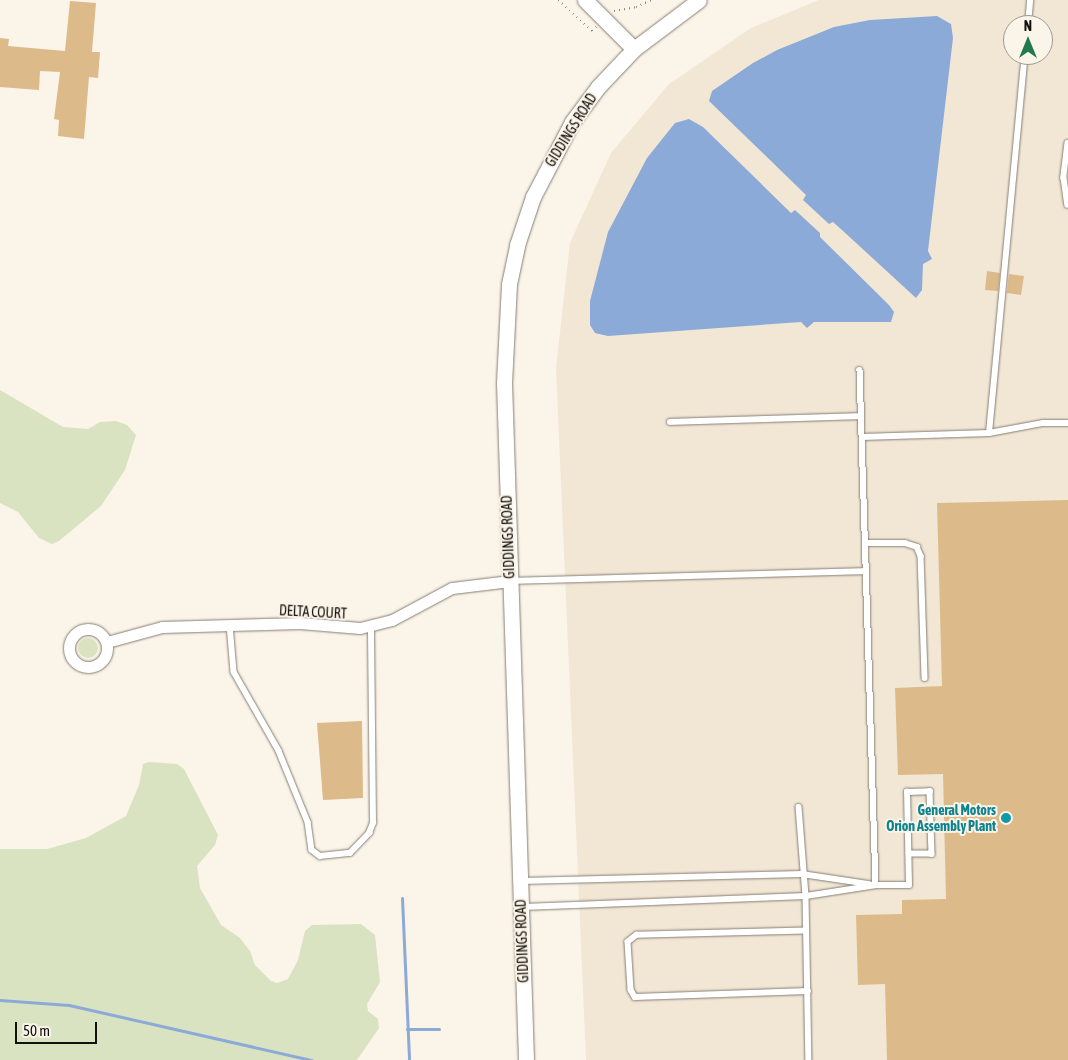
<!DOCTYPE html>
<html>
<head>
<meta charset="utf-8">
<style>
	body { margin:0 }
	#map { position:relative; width:1068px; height:1060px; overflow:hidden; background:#fbf4e8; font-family:"Asap Condensed",sans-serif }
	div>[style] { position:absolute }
	.built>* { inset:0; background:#f2e7d5 }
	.green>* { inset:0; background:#dae3c1 }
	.round { border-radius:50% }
	.water>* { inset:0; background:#8baad7 }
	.stream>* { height:3px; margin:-1.5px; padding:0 1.5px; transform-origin:1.5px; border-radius:1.5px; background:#8baad7 }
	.building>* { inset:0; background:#ddba8a }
	.path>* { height:2px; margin-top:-1px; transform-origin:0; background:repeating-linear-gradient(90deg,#8d8980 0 1px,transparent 0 5px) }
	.roads { filter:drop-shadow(0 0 1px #857e74) drop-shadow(0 0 1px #857e74) }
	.lane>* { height:5.5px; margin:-2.75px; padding:0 2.75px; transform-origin:2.75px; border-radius:2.75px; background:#fff }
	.street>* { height:11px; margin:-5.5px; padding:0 5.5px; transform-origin:5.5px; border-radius:5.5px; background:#fff }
	.street>.ring { margin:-5.5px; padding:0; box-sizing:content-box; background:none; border:11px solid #fff; border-radius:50% }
	.secondary>* { height:15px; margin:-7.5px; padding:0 7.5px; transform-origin:7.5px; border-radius:7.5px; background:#fff }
	.dots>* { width:14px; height:14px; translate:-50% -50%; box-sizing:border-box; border:2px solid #fbf4e8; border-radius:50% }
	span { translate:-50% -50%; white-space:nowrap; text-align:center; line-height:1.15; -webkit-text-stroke:4px #fbf4e8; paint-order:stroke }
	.street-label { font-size:14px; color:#13110d }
	.culture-label { font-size:14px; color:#0d838f; font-weight:700 }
	.right { translate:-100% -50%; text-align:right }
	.north { position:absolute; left:1003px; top:15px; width:50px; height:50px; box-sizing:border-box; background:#fbf4e8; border:1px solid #9e9990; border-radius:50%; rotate:0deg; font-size:14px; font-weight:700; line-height:20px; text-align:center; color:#13110d }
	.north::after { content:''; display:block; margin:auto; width:18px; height:22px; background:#217a4e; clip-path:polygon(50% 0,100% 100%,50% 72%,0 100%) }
	.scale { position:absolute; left:15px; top:1022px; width:82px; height:22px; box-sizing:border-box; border:2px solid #13110d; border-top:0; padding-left:6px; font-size:15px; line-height:18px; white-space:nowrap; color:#13110d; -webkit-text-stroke:4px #fbf4e8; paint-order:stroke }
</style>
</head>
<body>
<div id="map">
	<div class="built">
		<div style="clip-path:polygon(evenodd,819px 0,1068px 0,1068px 1060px,586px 1060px,556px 368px,570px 243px,611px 153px,669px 84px,751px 28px,819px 0,1013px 25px,1043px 25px,1043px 55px,1013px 55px,1013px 25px)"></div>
	</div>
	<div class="green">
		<div style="clip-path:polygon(0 390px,63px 427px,88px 429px,100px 422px,116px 421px,127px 425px,136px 435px,125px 470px,101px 506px,59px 541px,52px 544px,39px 538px,18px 512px,0 503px)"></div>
		<div class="round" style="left:78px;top:638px;width:20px;height:20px"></div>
		<div style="clip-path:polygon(149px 762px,177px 764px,184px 769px,218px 835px,215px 845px,197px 866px,200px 888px,221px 925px,240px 938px,250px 951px,255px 965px,271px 981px,277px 983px,288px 979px,298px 960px,305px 931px,312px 925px,361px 924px,375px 935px,380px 982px,367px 1004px,368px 1011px,378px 1019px,379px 1028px,357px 1060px,0 1060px,0 849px,47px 849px,86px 838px,126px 816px,139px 785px,143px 764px)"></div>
	</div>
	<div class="water">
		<div style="clip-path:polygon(937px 16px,951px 24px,953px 38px,928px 251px,932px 259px,923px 264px,922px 290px,916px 298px,842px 230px,833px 222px,829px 224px,803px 200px,806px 195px,709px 101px,712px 91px,753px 63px,777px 50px,834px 27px,870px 20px)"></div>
		<div style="clip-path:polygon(689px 119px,703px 127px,791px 213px,795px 210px,820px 233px,820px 237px,889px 305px,894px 312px,891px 322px,814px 322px,807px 328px,801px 322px,608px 336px,595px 333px,590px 325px,590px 301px,608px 232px,647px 158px,675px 123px)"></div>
	</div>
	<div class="stream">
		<div style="left:402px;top:898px;width:162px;rotate:87.5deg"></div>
		<div style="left:0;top:1000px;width:69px;rotate:4.1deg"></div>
		<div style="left:69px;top:1005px;width:249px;rotate:12.8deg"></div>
		<div style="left:407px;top:1029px;width:32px"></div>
	</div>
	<div class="building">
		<div style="clip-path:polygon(70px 1px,96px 3px,92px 52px,100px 52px,98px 78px,89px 77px,84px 139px,58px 136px,59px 120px,54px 119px,60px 72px,40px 71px,39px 90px,0 87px,0 38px,9px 39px,8px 46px,65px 51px)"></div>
		<div style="clip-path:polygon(987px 271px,1000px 273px,998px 291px,985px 290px)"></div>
		<div style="clip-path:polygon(1009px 274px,1024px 276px,1021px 295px,1007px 293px)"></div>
		<div style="clip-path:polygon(1068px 500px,1068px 1060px,887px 1060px,885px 984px,858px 985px,856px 915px,902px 914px,902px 900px,946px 899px,943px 774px,898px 775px,895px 688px,942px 686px,937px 503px)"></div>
		<div style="clip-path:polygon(362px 721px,363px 798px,323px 800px,317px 723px)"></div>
	</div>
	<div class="path">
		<div style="left:558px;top:0;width:46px;rotate:42.4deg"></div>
		<div style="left:592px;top:31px;width:6px;rotate:-45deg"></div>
		<div style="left:614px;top:11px;width:22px;rotate:-10deg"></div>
		<div style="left:636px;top:7px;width:17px;rotate:-24deg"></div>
	</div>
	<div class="roads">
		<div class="lane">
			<div style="left:1028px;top:25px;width:25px;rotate:-85deg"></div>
			<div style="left:1068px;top:143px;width:35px;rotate:97deg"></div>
			<div style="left:1064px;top:178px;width:27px;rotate:82deg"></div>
			<div style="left:860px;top:370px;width:515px;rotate:88.22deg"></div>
			<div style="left:670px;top:422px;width:191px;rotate:-1.8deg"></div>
			<div style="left:989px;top:433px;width:380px;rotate:-84.6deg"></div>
			<div style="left:862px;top:437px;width:127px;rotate:-1.8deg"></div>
			<div style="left:989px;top:433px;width:55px;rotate:-10.5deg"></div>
			<div style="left:1043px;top:423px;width:25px"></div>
			<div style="left:865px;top:543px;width:40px"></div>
			<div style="left:905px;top:543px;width:13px;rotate:18deg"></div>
			<div style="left:917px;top:547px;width:10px;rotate:66deg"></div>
			<div style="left:921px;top:556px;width:122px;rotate:88.1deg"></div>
			<div style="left:511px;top:581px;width:355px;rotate:-1.6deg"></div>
			<div style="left:230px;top:625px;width:47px;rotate:85.1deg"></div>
			<div style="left:234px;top:672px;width:91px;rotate:60.3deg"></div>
			<div style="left:279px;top:751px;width:77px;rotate:67.8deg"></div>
			<div style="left:308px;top:822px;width:28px;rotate:82deg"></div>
			<div style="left:312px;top:850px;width:10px;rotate:37deg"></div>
			<div style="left:320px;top:856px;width:30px;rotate:-6deg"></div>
			<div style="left:350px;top:853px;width:28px;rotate:-46deg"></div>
			<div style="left:369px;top:833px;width:11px;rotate:-68deg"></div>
			<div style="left:373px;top:823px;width:196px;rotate:-90.6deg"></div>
			<div style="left:799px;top:807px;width:89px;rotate:85.5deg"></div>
			<div style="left:806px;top:896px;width:164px;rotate:89deg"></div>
			<div style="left:521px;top:881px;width:281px;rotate:-1.4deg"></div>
			<div style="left:802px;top:874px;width:68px;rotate:8.5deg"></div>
			<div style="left:523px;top:907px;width:283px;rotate:-2.2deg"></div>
			<div style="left:806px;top:896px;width:71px;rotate:-8.9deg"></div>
			<div style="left:876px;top:885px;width:33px"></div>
			<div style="left:909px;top:885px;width:93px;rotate:-91.2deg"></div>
			<div style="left:907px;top:792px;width:23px;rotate:-2deg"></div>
			<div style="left:930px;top:791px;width:63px;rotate:88.2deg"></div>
			<div style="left:932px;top:854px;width:23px;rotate:180deg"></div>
			<div style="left:806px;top:931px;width:169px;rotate:178.6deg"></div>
			<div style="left:637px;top:935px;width:11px;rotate:142deg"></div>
			<div style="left:628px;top:942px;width:48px;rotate:86.4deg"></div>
			<div style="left:631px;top:990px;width:8px;rotate:60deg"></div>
			<div style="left:635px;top:997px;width:173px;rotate:-2deg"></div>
		</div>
		<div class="street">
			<div class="ring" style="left:69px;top:629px;width:27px;height:27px"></div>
			<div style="left:107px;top:642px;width:57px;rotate:-15.3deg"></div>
			<div style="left:162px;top:627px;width:138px;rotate:-1.7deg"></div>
			<div style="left:300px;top:623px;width:60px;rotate:4.8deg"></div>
			<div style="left:360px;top:628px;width:33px;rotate:-14deg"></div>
			<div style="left:392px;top:620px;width:68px;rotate:-28.1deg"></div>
			<div style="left:452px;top:588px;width:58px;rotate:-6.9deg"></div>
		</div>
		<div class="secondary">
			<div style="left:585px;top:0;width:69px;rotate:45deg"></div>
			<div style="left:526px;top:1060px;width:677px;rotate:-91.86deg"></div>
			<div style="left:504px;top:383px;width:99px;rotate:-87.1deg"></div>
			<div style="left:509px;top:284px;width:40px;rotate:-78deg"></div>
			<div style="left:517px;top:245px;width:51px;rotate:-71.6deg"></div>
			<div style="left:533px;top:197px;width:85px;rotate:-62.5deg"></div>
			<div style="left:572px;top:122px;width:44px;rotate:-53.4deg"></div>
			<div style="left:598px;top:87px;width:52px;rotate:-46.5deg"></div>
			<div style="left:634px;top:49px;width:81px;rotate:-37deg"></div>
		</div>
	</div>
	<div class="dots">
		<div style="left:1006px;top:818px;background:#0f9aa8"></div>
	</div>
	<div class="street-label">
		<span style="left:571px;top:130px;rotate:-58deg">GIDDINGS ROAD</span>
		<span style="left:508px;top:537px;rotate:-92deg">GIDDINGS ROAD</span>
		<span style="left:313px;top:612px;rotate:3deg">DELTA COURT</span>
		<span style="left:522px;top:941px;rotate:-92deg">GIDDINGS ROAD</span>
	</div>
	<div class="culture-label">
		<span class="right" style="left:996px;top:818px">General Motors<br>Orion Assembly Plant</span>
	</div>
	<div class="north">N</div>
	<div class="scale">50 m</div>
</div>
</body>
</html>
